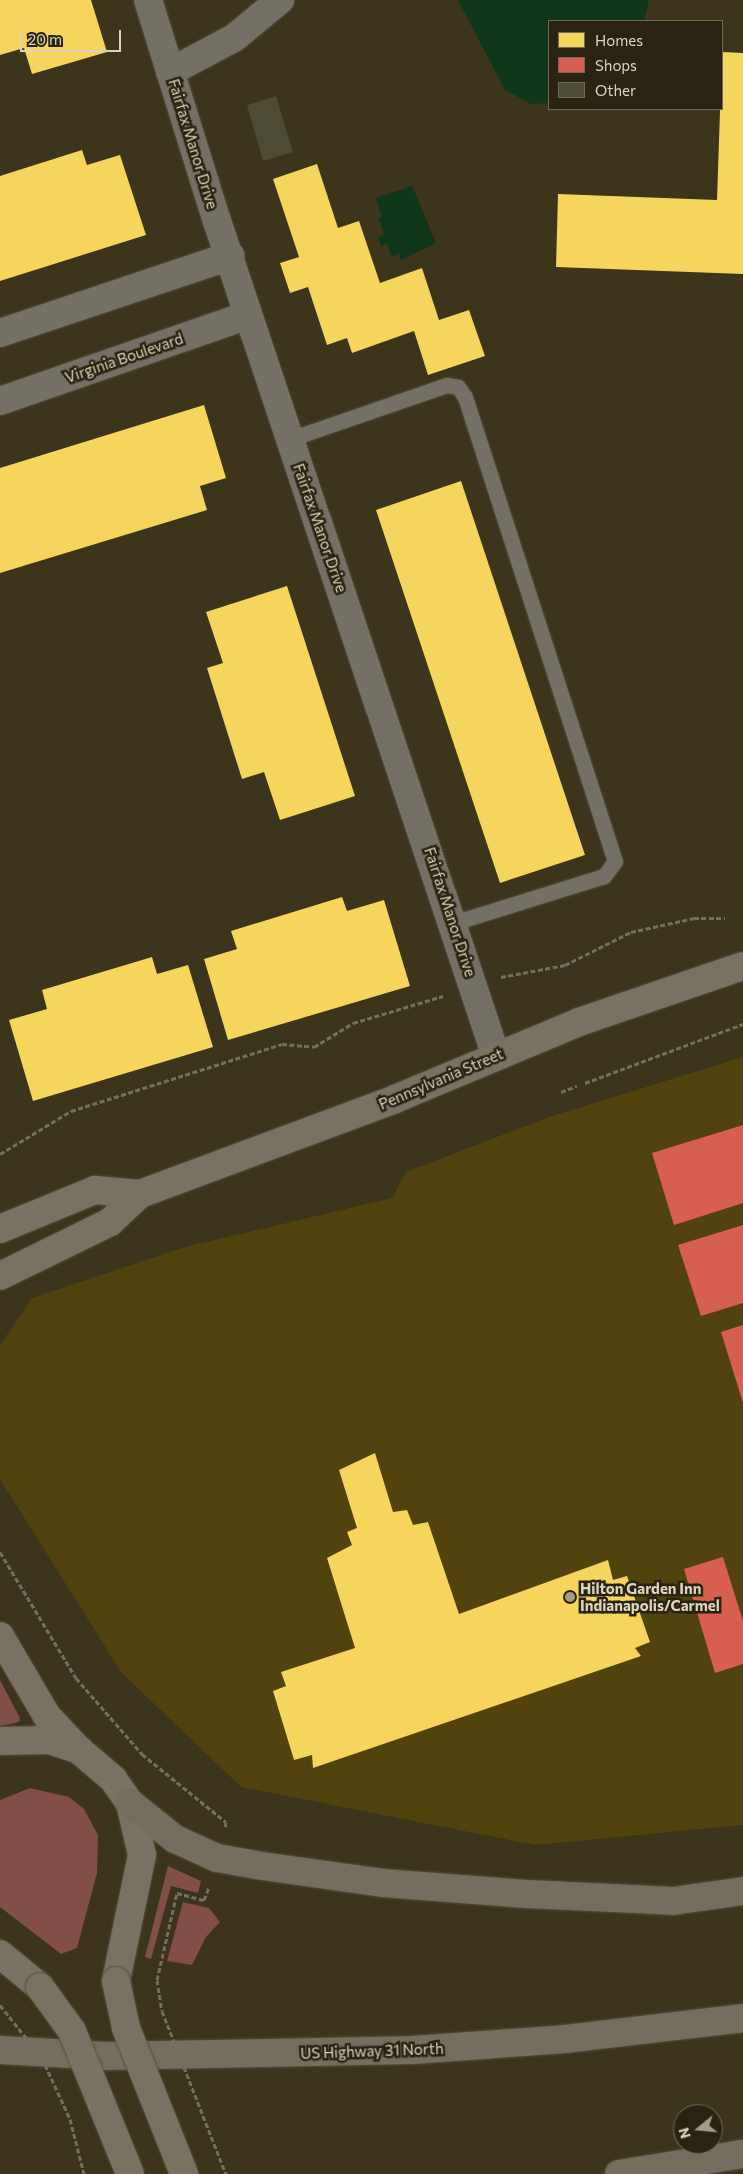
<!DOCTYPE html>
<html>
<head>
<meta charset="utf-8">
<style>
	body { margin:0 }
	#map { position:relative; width:743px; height:2174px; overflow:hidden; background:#3c341b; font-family:Commissioner,sans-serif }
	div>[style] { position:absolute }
	.built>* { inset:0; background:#52420d }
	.green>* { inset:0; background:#814f45 }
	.water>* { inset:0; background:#0f3618 }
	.homes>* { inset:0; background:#f6d55c }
	.shops>* { inset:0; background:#d6604d }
	.building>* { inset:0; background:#4e4b33 }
	.path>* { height:3px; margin-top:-1.5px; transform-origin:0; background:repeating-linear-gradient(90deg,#736f61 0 5px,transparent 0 7.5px) }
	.roads { filter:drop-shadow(0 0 1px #574f3b) drop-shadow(0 0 1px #574f3b) }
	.lane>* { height:15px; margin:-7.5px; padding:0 7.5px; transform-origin:7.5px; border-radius:7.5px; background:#757065 }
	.street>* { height:28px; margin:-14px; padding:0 14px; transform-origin:14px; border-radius:14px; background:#757065 }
	.secondary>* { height:28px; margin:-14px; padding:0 14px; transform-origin:14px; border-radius:14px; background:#787263 }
	.highway>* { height:28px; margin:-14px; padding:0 14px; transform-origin:14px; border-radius:14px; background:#736e5d }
	.path-bridge>* { height:3px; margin-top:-1.5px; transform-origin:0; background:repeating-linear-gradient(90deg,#736f61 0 5px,transparent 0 7.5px) }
	.bridges { filter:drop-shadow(0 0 1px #574f3b) drop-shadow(0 0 1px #574f3b) }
	.secondary-bridge>* { height:28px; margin:-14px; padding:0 14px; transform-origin:14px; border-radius:14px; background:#787263 }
	.dots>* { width:14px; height:14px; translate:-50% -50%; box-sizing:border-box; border:2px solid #2a2311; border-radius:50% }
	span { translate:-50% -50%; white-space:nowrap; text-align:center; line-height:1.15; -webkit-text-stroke:5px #2a2311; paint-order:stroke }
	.street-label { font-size:15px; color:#ddd4be }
	.poi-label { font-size:15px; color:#ddd4be; font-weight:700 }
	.left { translate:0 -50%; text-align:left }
	.legend { position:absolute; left:548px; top:20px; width:175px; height:90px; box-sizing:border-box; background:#2a2311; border:1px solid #726a56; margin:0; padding:6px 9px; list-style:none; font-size:15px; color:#ddd4be }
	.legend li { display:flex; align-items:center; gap:10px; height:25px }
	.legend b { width:25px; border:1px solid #726a56 }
	.north { position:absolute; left:673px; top:2104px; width:50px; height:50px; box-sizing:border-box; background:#2a2311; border:1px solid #726a56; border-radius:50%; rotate:253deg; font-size:14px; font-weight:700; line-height:20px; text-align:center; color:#ddd4be }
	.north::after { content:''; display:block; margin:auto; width:18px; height:22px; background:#a59c85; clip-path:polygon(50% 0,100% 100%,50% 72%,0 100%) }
	.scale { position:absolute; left:20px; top:30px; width:101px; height:22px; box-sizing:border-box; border:2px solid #ddd4be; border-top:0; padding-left:6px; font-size:15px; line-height:18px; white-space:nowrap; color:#ddd4be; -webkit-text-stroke:4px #2a2311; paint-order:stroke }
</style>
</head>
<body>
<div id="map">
	<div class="built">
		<div style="clip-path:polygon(743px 1057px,743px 1825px,535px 1845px,241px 1787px,121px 1672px,0 1479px,0 1345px,32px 1298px,185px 1247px,392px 1198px,406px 1172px,549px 1117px)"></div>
	</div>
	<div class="green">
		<div style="clip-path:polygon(0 1680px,20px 1718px,19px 1722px,0 1726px)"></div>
		<div style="clip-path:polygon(30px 1788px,69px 1797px,84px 1809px,98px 1835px,97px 1873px,77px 1948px,61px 1954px,0 1907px,0 1800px)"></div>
		<div style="clip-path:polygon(168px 1866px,201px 1881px,198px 1893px,171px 1886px,151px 1959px,145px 1957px)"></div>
		<div style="clip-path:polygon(183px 1902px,209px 1908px,220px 1922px,206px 1937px,192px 1965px,167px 1961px)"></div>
	</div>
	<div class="water">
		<div style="clip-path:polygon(458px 0,649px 0,644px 21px,549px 21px,549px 103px,531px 104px,505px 90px)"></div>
		<div style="clip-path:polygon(412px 186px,436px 243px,401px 260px,399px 254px,392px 257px,387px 244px,381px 246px,378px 237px,384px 234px,379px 218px,382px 217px,376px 198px)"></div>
	</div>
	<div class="homes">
		<div style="clip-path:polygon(0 0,91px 0,107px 52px,32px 74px,24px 48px,0 55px)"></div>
		<div style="clip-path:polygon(722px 52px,743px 53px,743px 274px,556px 267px,558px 194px,717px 200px)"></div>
		<div style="clip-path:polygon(82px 150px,87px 165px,120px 155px,146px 235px,0 281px,0 176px)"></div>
		<div style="clip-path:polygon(317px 164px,338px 228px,359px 221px,380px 283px,422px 268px,439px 320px,469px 310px,485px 356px,428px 375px,414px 331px,352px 353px,347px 338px,327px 345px,308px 287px,290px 293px,280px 263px,299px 257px,273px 179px)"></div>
		<div style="clip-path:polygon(204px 405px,226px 478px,200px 486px,207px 510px,0 573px,0 468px)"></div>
		<div style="clip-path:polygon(461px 481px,585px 855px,500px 883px,376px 510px)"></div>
		<div style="clip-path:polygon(287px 586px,355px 796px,280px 820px,264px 772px,242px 779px,207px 668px,223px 663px,206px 612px)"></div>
		<div style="clip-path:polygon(342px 897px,347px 911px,384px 900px,410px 986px,228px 1040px,204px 959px,237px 949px,231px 931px)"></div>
		<div style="clip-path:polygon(152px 957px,157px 974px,188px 965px,213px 1047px,33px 1101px,9px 1020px,47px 1009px,42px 990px)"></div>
		<div style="clip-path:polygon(375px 1453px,393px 1512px,407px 1510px,413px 1525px,428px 1522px,459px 1614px,608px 1560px,613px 1580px,627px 1576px,650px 1642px,635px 1648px,641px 1656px,313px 1768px,312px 1755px,294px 1760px,273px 1691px,286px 1686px,281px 1672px,355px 1648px,327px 1558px,352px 1545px,347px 1532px,357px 1528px,339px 1470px)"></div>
	</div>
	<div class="shops">
		<div style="clip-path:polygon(743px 1125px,743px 1203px,674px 1225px,652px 1153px)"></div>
		<div style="clip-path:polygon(743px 1225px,743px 1303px,701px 1316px,678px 1245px)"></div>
		<div style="clip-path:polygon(743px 1325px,743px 1403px,721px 1332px)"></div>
		<div style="clip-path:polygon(723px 1557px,743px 1621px,743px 1664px,715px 1673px,684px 1569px)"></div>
	</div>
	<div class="building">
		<div style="clip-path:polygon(276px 96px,293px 152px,263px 161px,247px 105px)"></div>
	</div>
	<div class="path">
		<div style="left:501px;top:977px;width:65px;rotate:-10.6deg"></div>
		<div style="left:565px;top:965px;width:74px;rotate:-26.6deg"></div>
		<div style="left:631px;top:932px;width:65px;rotate:-12.5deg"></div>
		<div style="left:694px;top:918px;width:31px"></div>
		<div style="left:585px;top:1083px;width:169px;rotate:-20.5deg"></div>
		<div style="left:561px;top:1092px;width:17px;rotate:-21deg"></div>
		<div style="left:0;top:1154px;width:83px;rotate:-31.2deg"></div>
		<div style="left:71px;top:1111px;width:221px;rotate:-17.6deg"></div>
		<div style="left:282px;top:1044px;width:32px;rotate:5deg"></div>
		<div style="left:314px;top:1047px;width:46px;rotate:-31.6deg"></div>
		<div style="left:353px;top:1023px;width:94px;rotate:-16.7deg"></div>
		<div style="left:0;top:1552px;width:147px;rotate:58.9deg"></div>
		<div style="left:76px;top:1678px;width:101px;rotate:49deg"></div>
		<div style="left:142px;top:1754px;width:108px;rotate:39deg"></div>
		<div style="left:226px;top:1822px;width:6px;rotate:99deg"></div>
		<div style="left:157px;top:1980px;width:89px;rotate:-77.1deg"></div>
		<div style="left:177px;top:1893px;width:28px;rotate:15deg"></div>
		<div style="left:204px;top:1900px;width:14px;rotate:-69deg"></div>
	</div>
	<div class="roads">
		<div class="lane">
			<div style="left:290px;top:439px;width:166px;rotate:-19deg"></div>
			<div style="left:447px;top:385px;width:11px;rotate:10deg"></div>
			<div style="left:458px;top:387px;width:12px;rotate:55deg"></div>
			<div style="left:465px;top:397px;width:488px;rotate:72.1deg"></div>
			<div style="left:615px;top:861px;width:19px;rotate:126deg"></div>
			<div style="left:604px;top:876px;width:158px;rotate:162.7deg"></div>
		</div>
		<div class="street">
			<div style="left:148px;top:0;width:232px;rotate:72.7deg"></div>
			<div style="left:217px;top:221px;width:880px;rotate:71.52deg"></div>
			<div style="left:170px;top:72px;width:72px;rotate:-28deg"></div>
			<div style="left:234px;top:38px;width:60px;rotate:-39.6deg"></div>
			<div style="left:0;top:333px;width:243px;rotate:-18.5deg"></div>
			<div style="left:0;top:401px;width:262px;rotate:-19.1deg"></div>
		</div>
		<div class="secondary">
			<div style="left:0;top:1229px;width:103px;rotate:-22.3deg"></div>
			<div style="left:95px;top:1190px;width:45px;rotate:5.1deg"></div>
			<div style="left:0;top:1276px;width:123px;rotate:-26.1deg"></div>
			<div style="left:110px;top:1222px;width:41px;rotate:-43deg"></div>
			<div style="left:140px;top:1194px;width:272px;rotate:-20.4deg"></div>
			<div style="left:395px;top:1099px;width:199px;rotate:-22.7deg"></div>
			<div style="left:579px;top:1022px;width:173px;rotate:-18.9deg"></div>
			<div style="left:0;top:1636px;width:93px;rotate:59.6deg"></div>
			<div style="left:47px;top:1716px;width:45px;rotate:46.8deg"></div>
			<div style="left:0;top:1741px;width:49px;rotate:-1.2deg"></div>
			<div style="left:49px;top:1740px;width:32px;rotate:18deg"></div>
			<div style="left:79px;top:1750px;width:45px;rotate:40.5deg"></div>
			<div style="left:113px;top:1779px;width:29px;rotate:55deg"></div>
			<div style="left:130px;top:1803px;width:53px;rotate:77deg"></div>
			<div style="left:142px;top:1855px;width:129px;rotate:101.7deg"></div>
			<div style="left:0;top:1954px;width:52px;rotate:39.5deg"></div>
		</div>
		<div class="highway">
			<div style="left:130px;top:1803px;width:58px;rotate:38.7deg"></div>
			<div style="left:175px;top:1839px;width:46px;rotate:24.3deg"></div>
			<div style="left:217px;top:1858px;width:39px;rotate:10deg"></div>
			<div style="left:255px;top:1865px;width:129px;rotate:8deg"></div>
			<div style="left:383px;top:1883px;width:144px;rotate:4.4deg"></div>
			<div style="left:527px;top:1894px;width:146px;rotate:2.7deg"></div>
			<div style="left:673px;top:1901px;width:71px;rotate:-8.1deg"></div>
			<div style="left:0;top:2050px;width:107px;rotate:3.2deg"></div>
			<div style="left:107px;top:2056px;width:306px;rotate:-1.1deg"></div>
			<div style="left:413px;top:2050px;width:152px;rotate:-4.1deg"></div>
			<div style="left:565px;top:2039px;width:179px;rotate:-6.7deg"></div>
			<div style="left:619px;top:2174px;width:126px;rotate:-9.2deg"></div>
		</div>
	</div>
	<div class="path-bridge">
		<div style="left:157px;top:1980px;width:31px;rotate:81deg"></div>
		<div style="left:162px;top:2011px;width:175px;rotate:68.6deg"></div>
		<div style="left:0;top:2005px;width:68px;rotate:51.6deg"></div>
		<div style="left:42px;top:2058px;width:67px;rotate:65.3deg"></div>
		<div style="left:70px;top:2119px;width:57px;rotate:75.7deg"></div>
	</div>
	<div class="bridges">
		<div class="secondary-bridge">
			<div style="left:116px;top:1981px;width:48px;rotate:78deg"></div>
			<div style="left:126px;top:2028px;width:157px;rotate:68.3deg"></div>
			<div style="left:40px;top:1987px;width:54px;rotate:54deg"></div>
			<div style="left:72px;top:2031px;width:154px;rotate:67.9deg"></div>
		</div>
	</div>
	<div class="dots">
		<div style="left:570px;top:1597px;background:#a59c85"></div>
	</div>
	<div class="street-label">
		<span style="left:193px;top:144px;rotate:73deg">Fairfax Manor Drive</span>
		<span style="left:124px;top:358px;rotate:-19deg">Virginia Boulevard</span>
		<span style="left:320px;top:528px;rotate:71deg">Fairfax Manor Drive</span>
		<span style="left:450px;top:912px;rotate:72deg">Fairfax Manor Drive</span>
		<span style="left:441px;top:1079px;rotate:-23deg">Pennsylvania Street</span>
		<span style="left:372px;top:2051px;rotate:-2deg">US Highway 31 North</span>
	</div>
	<div class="poi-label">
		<span class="left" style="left:580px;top:1597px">Hilton Garden Inn<br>Indianapolis/Carmel</span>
	</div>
	<ul class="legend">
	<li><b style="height:14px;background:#f6d55c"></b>Homes</li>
	<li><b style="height:14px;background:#d6604d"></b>Shops</li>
	<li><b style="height:14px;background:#4e4b33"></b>Other</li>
	</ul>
	<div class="north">N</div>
	<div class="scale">20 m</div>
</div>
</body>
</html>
